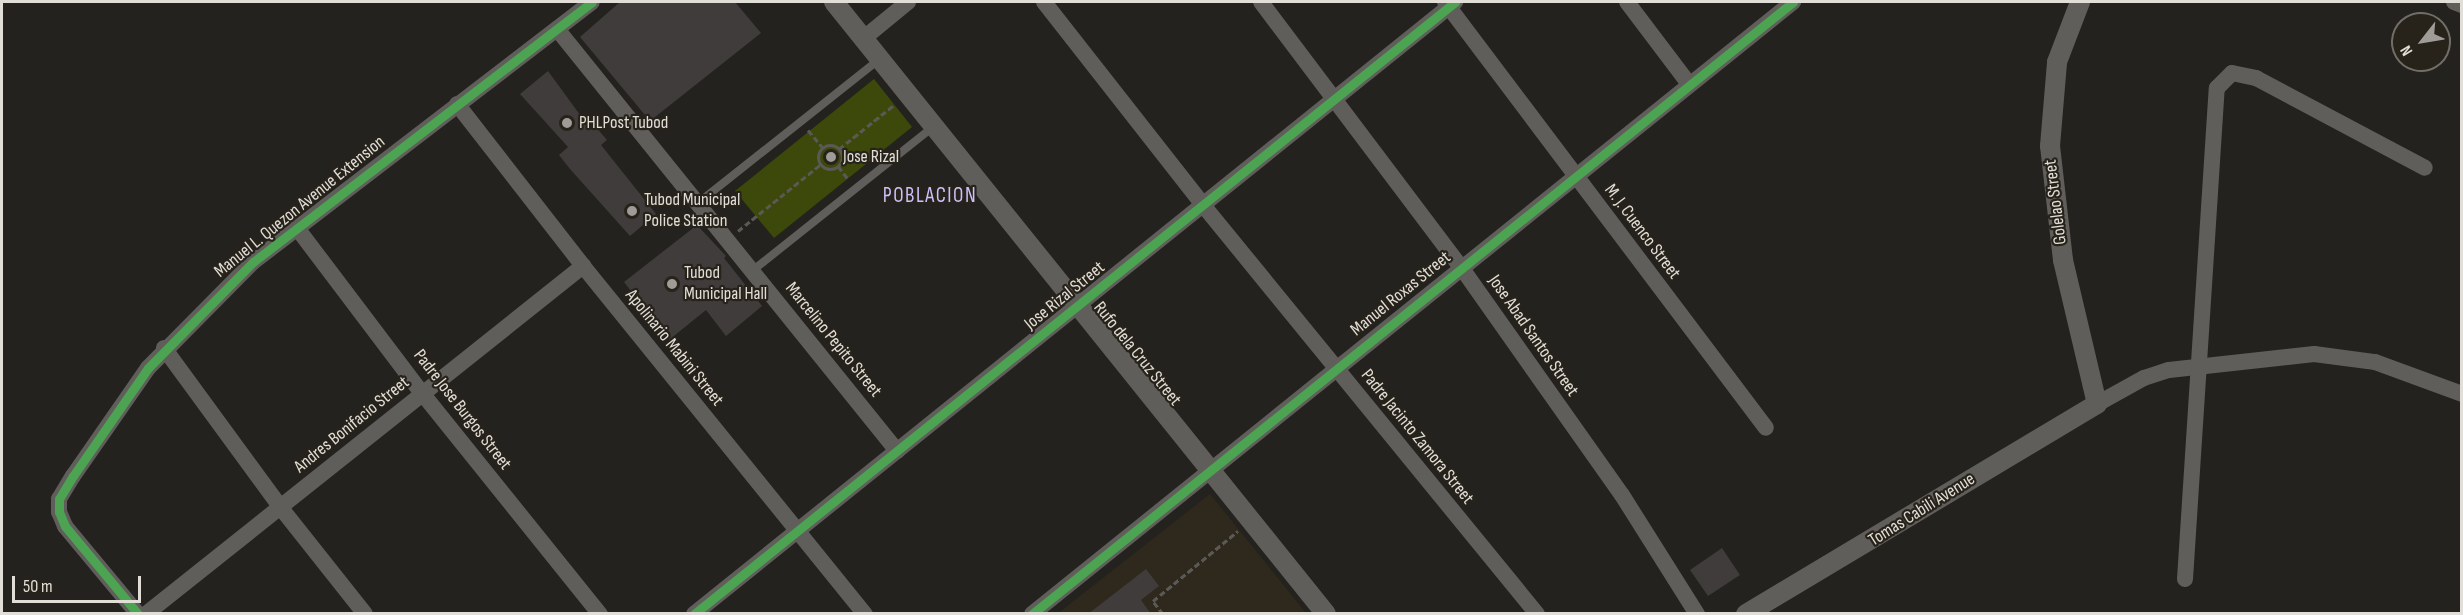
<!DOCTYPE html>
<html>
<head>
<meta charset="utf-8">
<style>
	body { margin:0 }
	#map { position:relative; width:2463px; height:615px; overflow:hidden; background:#24221e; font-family:"Sofia Sans Condensed",sans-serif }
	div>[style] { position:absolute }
	.built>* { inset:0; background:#2f281c }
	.green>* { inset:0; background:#3d490a }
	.building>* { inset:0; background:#3f3c3b }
	.path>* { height:3px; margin-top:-1.5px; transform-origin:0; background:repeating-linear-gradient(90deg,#5a5955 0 6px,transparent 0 9px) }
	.path>.ring { margin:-1.5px; padding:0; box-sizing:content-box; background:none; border:3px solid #5a5955; border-radius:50% }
	.service>* { height:8px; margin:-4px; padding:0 4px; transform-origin:4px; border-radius:4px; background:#605e5a }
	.minor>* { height:16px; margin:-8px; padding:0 8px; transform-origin:8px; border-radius:8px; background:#605e5a }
	.tertiary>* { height:20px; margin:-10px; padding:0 10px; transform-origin:10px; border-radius:10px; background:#605e5a }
	.cycleway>* { height:9px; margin:-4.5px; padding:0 4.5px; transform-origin:4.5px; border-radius:4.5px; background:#4ca352 }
	.dots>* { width:16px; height:16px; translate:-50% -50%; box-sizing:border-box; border:3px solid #27231b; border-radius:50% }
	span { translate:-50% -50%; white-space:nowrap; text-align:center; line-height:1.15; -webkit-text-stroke:4.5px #27231b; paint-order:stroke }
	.poi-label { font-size:18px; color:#e1ded8 }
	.left { translate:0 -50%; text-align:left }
	.street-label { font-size:18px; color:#e1ded8 }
	.quarter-label { font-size:21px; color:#ccc2fb; letter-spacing:1.5px }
	.frame { position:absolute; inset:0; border:3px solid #e1ded8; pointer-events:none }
	.north { position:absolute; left:2391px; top:12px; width:60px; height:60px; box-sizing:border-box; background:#27231b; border:2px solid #716e67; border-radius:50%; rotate:239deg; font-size:16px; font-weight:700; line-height:24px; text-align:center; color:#e1ded8 }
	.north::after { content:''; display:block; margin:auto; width:21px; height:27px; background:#9f9c97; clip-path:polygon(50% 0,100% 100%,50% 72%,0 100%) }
	.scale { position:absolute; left:12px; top:576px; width:129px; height:27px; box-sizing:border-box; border:3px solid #e1ded8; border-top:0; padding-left:8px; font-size:18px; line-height:21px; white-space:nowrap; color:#e1ded8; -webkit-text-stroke:4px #27231b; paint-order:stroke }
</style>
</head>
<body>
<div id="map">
	<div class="built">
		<div style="clip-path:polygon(1210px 494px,1306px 613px,1057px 614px)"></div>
	</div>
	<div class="green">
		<div style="clip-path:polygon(874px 79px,912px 127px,774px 238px,735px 191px)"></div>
	</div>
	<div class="building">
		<div style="clip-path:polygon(620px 2px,735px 2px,761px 33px,650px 121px,580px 37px)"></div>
		<div style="clip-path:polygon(548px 71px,591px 130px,595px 126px,607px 140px,601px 145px,656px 214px,630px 236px,570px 169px,559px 155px,568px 147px,520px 94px)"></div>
		<div style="clip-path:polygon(697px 225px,726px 256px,724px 258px,762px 306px,726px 336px,706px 310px,669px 340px,624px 282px)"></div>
		<div style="clip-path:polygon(1722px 548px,1740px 575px,1708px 596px,1690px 570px)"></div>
		<div style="clip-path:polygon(1146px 569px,1159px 586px,1141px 600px,1151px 614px,1088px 614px)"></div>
	</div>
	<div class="path">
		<div style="left:808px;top:130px;width:23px;rotate:50deg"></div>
		<div class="ring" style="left:818px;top:145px;width:21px;height:21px"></div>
		<div style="left:839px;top:149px;width:70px;rotate:-38.7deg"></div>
		<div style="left:838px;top:166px;width:16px;rotate:52deg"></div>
		<div style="left:738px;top:231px;width:107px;rotate:-38.9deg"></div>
		<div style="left:1163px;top:614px;width:16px;rotate:-128deg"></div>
		<div style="left:1153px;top:601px;width:110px;rotate:-39.5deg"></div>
	</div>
	<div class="service">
		<div style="left:698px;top:203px;width:232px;rotate:-38.4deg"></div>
		<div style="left:752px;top:271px;width:233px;rotate:-38.5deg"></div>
	</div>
	<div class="minor">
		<div style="left:1044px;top:2px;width:258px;rotate:51.9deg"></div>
		<div style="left:1203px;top:205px;width:528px;rotate:50.76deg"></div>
		<div style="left:1261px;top:2px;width:332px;rotate:53deg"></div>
		<div style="left:1461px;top:267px;width:279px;rotate:54.8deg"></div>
		<div style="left:1622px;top:495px;width:141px;rotate:57.8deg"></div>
		<div style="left:1445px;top:2px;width:533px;rotate:53deg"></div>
		<div style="left:1627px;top:2px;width:103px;rotate:52.9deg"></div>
		<div style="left:2454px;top:2px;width:9px;rotate:21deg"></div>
		<div style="left:557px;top:29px;width:542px;rotate:51.14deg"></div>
		<div style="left:864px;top:38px;width:57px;rotate:-39.3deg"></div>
		<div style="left:457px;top:104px;width:205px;rotate:52.1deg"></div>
		<div style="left:583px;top:266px;width:448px;rotate:51deg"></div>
		<div style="left:297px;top:228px;width:207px;rotate:52.9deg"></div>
		<div style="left:422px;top:393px;width:284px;rotate:51.2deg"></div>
		<div style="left:164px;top:348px;width:198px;rotate:53.8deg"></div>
		<div style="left:281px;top:508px;width:135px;rotate:51.6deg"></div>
		<div style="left:2097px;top:404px;width:54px;rotate:-29deg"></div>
		<div style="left:2144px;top:378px;width:26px;rotate:-18deg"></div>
		<div style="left:2169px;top:370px;width:146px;rotate:-6.3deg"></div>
		<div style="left:2314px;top:354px;width:62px;rotate:7.5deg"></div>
		<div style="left:2375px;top:362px;width:93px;rotate:20.2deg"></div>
		<div style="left:2185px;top:579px;width:492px;rotate:-86.3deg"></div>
		<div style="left:2217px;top:88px;width:21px;rotate:-45deg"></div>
		<div style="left:2232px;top:73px;width:25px;rotate:12deg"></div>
		<div style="left:2256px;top:78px;width:191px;rotate:28deg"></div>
		<div style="left:138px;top:614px;width:114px;rotate:-129.7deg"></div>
		<div style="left:65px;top:526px;width:15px;rotate:-113deg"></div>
		<div style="left:59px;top:512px;width:13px;rotate:-90deg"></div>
		<div style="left:59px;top:499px;width:27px;rotate:-59deg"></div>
		<div style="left:73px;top:476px;width:131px;rotate:-55.2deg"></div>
		<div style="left:148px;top:368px;width:149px;rotate:-45.3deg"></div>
		<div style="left:253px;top:262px;width:427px;rotate:-37.5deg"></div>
		<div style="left:146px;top:614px;width:559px;rotate:-38.53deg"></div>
		<div style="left:694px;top:614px;width:977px;rotate:-38.81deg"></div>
		<div style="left:1032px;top:614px;width:977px;rotate:-38.81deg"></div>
	</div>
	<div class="tertiary">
		<div style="left:834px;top:2px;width:785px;rotate:51.2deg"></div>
		<div style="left:1746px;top:614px;width:409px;rotate:-30.9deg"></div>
		<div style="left:2097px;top:404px;width:148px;rotate:-103.3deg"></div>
		<div style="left:2063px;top:260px;width:115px;rotate:-96.5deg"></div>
		<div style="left:2050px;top:146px;width:84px;rotate:-85.2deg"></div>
		<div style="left:2057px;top:62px;width:64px;rotate:-69deg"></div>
	</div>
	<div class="cycleway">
		<div style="left:138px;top:614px;width:114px;rotate:-129.7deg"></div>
		<div style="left:65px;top:526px;width:15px;rotate:-113deg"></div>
		<div style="left:59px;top:512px;width:13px;rotate:-90deg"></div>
		<div style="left:59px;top:499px;width:27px;rotate:-59deg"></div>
		<div style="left:73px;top:476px;width:131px;rotate:-55.2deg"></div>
		<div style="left:148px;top:368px;width:149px;rotate:-45.3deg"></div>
		<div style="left:253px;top:262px;width:427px;rotate:-37.5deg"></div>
		<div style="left:694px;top:614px;width:977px;rotate:-38.81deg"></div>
		<div style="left:1032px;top:614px;width:977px;rotate:-38.81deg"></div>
	</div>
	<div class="dots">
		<div style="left:567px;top:123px;background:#9f9c97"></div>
		<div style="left:831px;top:157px;background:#9f9c97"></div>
		<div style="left:632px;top:211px;background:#9f9c97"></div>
		<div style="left:672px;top:284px;background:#9f9c97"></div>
	</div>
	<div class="poi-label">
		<span class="left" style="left:579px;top:123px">PHLPost Tubod</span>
		<span class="left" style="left:843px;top:157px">Jose Rizal</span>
		<span class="left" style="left:644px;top:211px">Tubod Municipal<br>Police Station</span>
		<span class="left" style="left:684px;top:284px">Tubod<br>Municipal Hall</span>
	</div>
	<div class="street-label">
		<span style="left:2056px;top:202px;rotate:-97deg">Golelao Street</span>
		<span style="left:300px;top:207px;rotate:-39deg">Manuel L. Quezon Avenue Extension</span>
		<span style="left:1642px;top:232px;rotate:53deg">M. J. Cuenco Street</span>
		<span style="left:1401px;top:294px;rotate:-39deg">Manuel Roxas Street</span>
		<span style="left:1065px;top:296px;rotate:-39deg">Jose Rizal Street</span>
		<span style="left:1533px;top:336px;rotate:55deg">Jose Abad Santos Street</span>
		<span style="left:833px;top:340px;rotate:51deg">Marcelino Pepito Street</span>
		<span style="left:674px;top:348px;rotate:51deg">Apolinario Mabini Street</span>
		<span style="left:1137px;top:354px;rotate:51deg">Rufo dela Cruz Street</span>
		<span style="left:462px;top:410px;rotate:52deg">Padre Jose Burgos Street</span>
		<span style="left:352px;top:425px;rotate:-39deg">Andres Bonifacio Street</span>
		<span style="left:1417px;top:437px;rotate:51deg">Padre Jacinto Zamora Street</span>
		<span style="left:1922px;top:510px;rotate:-32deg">Tomas Cabili Avenue</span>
	</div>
	<div class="quarter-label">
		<span style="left:930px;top:196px">POBLACION</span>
	</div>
	<div class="frame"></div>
	<div class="north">N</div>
	<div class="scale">50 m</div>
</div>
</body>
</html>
